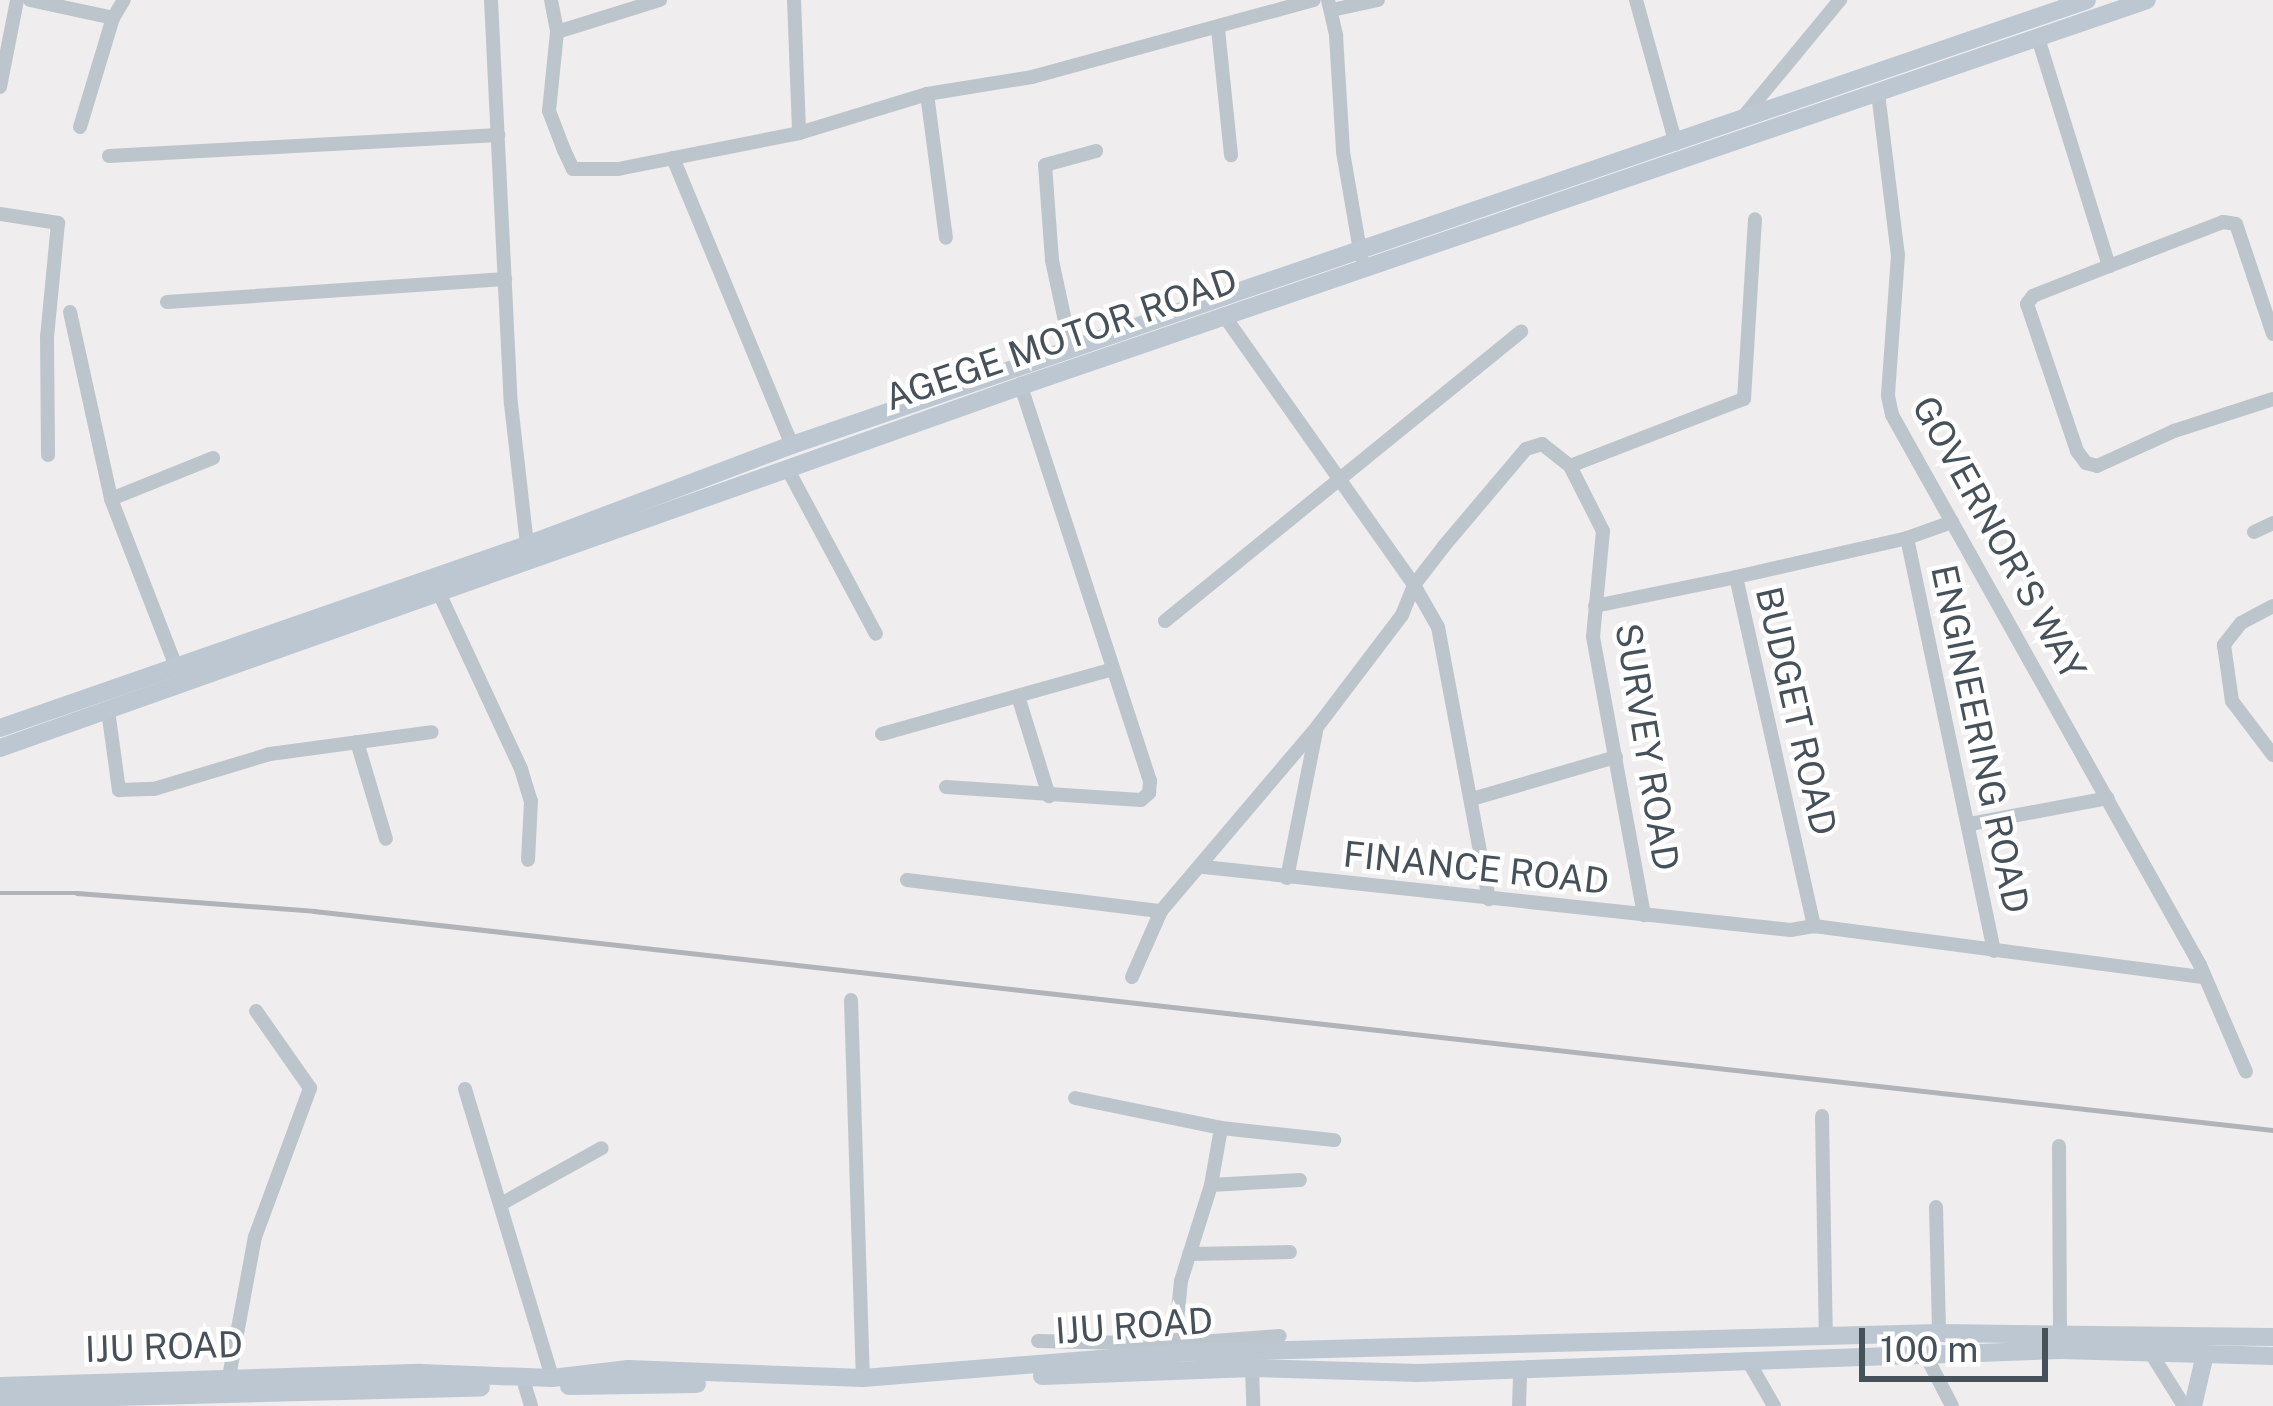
<!DOCTYPE html>
<html>
<head>
<meta charset="utf-8">
<style>
	body { margin:0 }
	#map { position:relative; width:2273px; height:1406px; overflow:hidden; background:#f0edee; font-family:"Public Sans",sans-serif }
	div>[style] { position:absolute }
	.street>* { height:14px; margin:-7px; padding:0 7px; transform-origin:7px; border-radius:7px; background:#bdc5cc }
	.secondary>* { height:18px; margin:-9px; padding:0 9px; transform-origin:9px; border-radius:9px; background:#bcc7d1 }
	.rail>* { height:4.5px; margin:-2.25px; padding:0 2.25px; transform-origin:2.25px; border-radius:2.25px; background:#b0b3b8 }
	span { translate:-50% -50%; white-space:nowrap; text-align:center; line-height:1.15; -webkit-text-stroke:9px #fff; paint-order:stroke }
	.street-label { font-size:36px; color:#47515a }
	.scale { position:absolute; left:1859px; top:1328px; width:189px; height:54px; box-sizing:border-box; border:6px solid #47515a; border-top:0; padding-left:15px; font-size:36px; line-height:42px; white-space:nowrap; color:#47515a; -webkit-text-stroke:9px #fff; paint-order:stroke }
</style>
</head>
<body>
<div id="map">
	<div class="street">
		<div style="left:30px;top:0;width:85px;rotate:12.2deg"></div>
		<div style="left:491px;top:0;width:404px;rotate:87.2deg"></div>
		<div style="left:511px;top:404px;width:142px;rotate:83.5deg"></div>
		<div style="left:551px;top:0;width:33px;rotate:79deg"></div>
		<div style="left:557px;top:32px;width:79px;rotate:95.8deg"></div>
		<div style="left:549px;top:111px;width:42px;rotate:69deg"></div>
		<div style="left:564px;top:150px;width:21px;rotate:65deg"></div>
		<div style="left:573px;top:169px;width:45px"></div>
		<div style="left:618px;top:169px;width:185px;rotate:-11.2deg"></div>
		<div style="left:799px;top:133px;width:134px;rotate:-16.9deg"></div>
		<div style="left:927px;top:94px;width:106px;rotate:-9.2deg"></div>
		<div style="left:1032px;top:77px;width:292px;rotate:-15.3deg"></div>
		<div style="left:794px;top:0;width:133px;rotate:87.8deg"></div>
		<div style="left:1328px;top:0;width:37px;rotate:77deg"></div>
		<div style="left:1336px;top:36px;width:116px;rotate:86.5deg"></div>
		<div style="left:1343px;top:152px;width:106px;rotate:80.2deg"></div>
		<div style="left:1636px;top:0;width:149px;rotate:74.5deg"></div>
		<div style="left:1332px;top:10px;width:47px;rotate:-12.3deg"></div>
		<div style="left:1218px;top:29px;width:127px;rotate:84.1deg"></div>
		<div style="left:557px;top:32px;width:108px;rotate:-17.3deg"></div>
		<div style="left:2038px;top:38px;width:239px;rotate:72.7deg"></div>
		<div style="left:0;top:87px;width:89px;rotate:-78.9deg"></div>
		<div style="left:1878px;top:93px;width:163px;rotate:83deg"></div>
		<div style="left:1898px;top:255px;width:141px;rotate:94.1deg"></div>
		<div style="left:1888px;top:396px;width:19px;rotate:78deg"></div>
		<div style="left:1892px;top:415px;width:630px;rotate:60.75deg"></div>
		<div style="left:2200px;top:965px;width:116px;rotate:66.7deg"></div>
		<div style="left:927px;top:94px;width:145px;rotate:82.5deg"></div>
		<div style="left:1744px;top:116px;width:151px;rotate:-50.4deg"></div>
		<div style="left:80px;top:127px;width:114px;rotate:-73.2deg"></div>
		<div style="left:113px;top:18px;width:21px;rotate:-59deg"></div>
		<div style="left:109px;top:156px;width:390px;rotate:-3.1deg"></div>
		<div style="left:673px;top:158px;width:311px;rotate:67.5deg"></div>
		<div style="left:0;top:214px;width:59px;rotate:8.8deg"></div>
		<div style="left:58px;top:223px;width:115px;rotate:95.5deg"></div>
		<div style="left:47px;top:337px;width:118px;rotate:89.5deg"></div>
		<div style="left:167px;top:302px;width:339px;rotate:-3.9deg"></div>
		<div style="left:70px;top:312px;width:191px;rotate:77.6deg"></div>
		<div style="left:111px;top:499px;width:180px;rotate:68.8deg"></div>
		<div style="left:1225px;top:317px;width:328px;rotate:54.8deg"></div>
		<div style="left:1414px;top:585px;width:48px;rotate:60.3deg"></div>
		<div style="left:1438px;top:627px;width:277px;rotate:79.4deg"></div>
		<div style="left:2273px;top:334px;width:116px;rotate:-108.6deg"></div>
		<div style="left:2236px;top:224px;width:13px;rotate:-171deg"></div>
		<div style="left:2223px;top:222px;width:122px;rotate:158.9deg"></div>
		<div style="left:2109px;top:266px;width:82px;rotate:158.5deg"></div>
		<div style="left:2033px;top:296px;width:10px;rotate:127deg"></div>
		<div style="left:2027px;top:304px;width:155px;rotate:71.2deg"></div>
		<div style="left:2077px;top:451px;width:15px;rotate:53deg"></div>
		<div style="left:2086px;top:463px;width:11px;rotate:15deg"></div>
		<div style="left:2097px;top:466px;width:85px;rotate:-24.4deg"></div>
		<div style="left:2174px;top:431px;width:104px;rotate:-17.9deg"></div>
		<div style="left:1071px;top:349px;width:91px;rotate:-102.1deg"></div>
		<div style="left:1052px;top:260px;width:95px;rotate:-94.2deg"></div>
		<div style="left:1045px;top:165px;width:53px;rotate:-15.4deg"></div>
		<div style="left:1570px;top:466px;width:186px;rotate:-21.1deg"></div>
		<div style="left:1744px;top:399px;width:180px;rotate:-86.5deg"></div>
		<div style="left:787px;top:468px;width:188px;rotate:61.8deg"></div>
		<div style="left:111px;top:499px;width:110px;rotate:-21.9deg"></div>
		<div style="left:2254px;top:532px;width:21px;rotate:-25deg"></div>
		<div style="left:1907px;top:538px;width:422px;rotate:78.1deg"></div>
		<div style="left:1736px;top:577px;width:175px;rotate:-12.8deg"></div>
		<div style="left:1907px;top:538px;width:48px;rotate:-19.6deg"></div>
		<div style="left:440px;top:595px;width:192px;rotate:65deg"></div>
		<div style="left:521px;top:769px;width:34px;rotate:73deg"></div>
		<div style="left:531px;top:801px;width:59px;rotate:92.9deg"></div>
		<div style="left:1595px;top:606px;width:144px;rotate:-11.6deg"></div>
		<div style="left:1736px;top:577px;width:358px;rotate:77.4deg"></div>
		<div style="left:2273px;top:606px;width:36px;rotate:152deg"></div>
		<div style="left:2241px;top:623px;width:28px;rotate:128deg"></div>
		<div style="left:2224px;top:645px;width:57px;rotate:81.9deg"></div>
		<div style="left:2232px;top:701px;width:68px;rotate:52.8deg"></div>
		<div style="left:1165px;top:621px;width:459px;rotate:-39.1deg"></div>
		<div style="left:1018px;top:696px;width:105px;rotate:72.8deg"></div>
		<div style="left:108px;top:710px;width:81px;rotate:82.2deg"></div>
		<div style="left:119px;top:790px;width:35px;rotate:-2deg"></div>
		<div style="left:154px;top:789px;width:121px;rotate:-16.8deg"></div>
		<div style="left:270px;top:754px;width:163px;rotate:-7.7deg"></div>
		<div style="left:882px;top:734px;width:237px;rotate:-15.7deg"></div>
		<div style="left:357px;top:742px;width:101px;rotate:73.4deg"></div>
		<div style="left:946px;top:787px;width:195px;rotate:3.8deg"></div>
		<div style="left:1141px;top:800px;width:11px;rotate:-41deg"></div>
		<div style="left:1149px;top:793px;width:12px;rotate:-85deg"></div>
		<div style="left:1150px;top:781px;width:416px;rotate:-108.1deg"></div>
		<div style="left:1472px;top:799px;width:150px;rotate:-16.3deg"></div>
		<div style="left:1970px;top:824px;width:140px;rotate:-10.7deg"></div>
		<div style="left:1204px;top:867px;width:590px;rotate:6.13deg"></div>
		<div style="left:1791px;top:930px;width:23px;rotate:-10deg"></div>
		<div style="left:1814px;top:926px;width:390px;rotate:7.5deg"></div>
		<div style="left:1287px;top:878px;width:149px;rotate:-78.8deg"></div>
		<div style="left:907px;top:880px;width:256px;rotate:7deg"></div>
		<div style="left:1132px;top:977px;width:72px;rotate:-66.3deg"></div>
		<div style="left:1161px;top:911px;width:241px;rotate:-49.7deg"></div>
		<div style="left:1317px;top:727px;width:141px;rotate:-52.8deg"></div>
		<div style="left:1402px;top:615px;width:32px;rotate:-68deg"></div>
		<div style="left:1414px;top:585px;width:49px;rotate:-52.4deg"></div>
		<div style="left:1444px;top:546px;width:127px;rotate:-49.8deg"></div>
		<div style="left:1526px;top:449px;width:17px;rotate:-17deg"></div>
		<div style="left:1542px;top:444px;width:36px;rotate:38deg"></div>
		<div style="left:1570px;top:466px;width:73px;rotate:63.1deg"></div>
		<div style="left:1603px;top:531px;width:106px;rotate:95.4deg"></div>
		<div style="left:1593px;top:637px;width:283px;rotate:79.6deg"></div>
		<div style="left:851px;top:1000px;width:378px;rotate:88.2deg"></div>
		<div style="left:465px;top:1089px;width:302px;rotate:73.2deg"></div>
		<div style="left:1075px;top:1098px;width:149px;rotate:11.6deg"></div>
		<div style="left:1221px;top:1128px;width:114px;rotate:6.1deg"></div>
		<div style="left:1822px;top:1116px;width:221px;rotate:89deg"></div>
		<div style="left:2059px;top:1146px;width:188px;rotate:89.7deg"></div>
		<div style="left:1211px;top:1185px;width:89px;rotate:-3.2deg"></div>
		<div style="left:501px;top:1204px;width:115px;rotate:-29deg"></div>
		<div style="left:1936px;top:1207px;width:126px;rotate:88.6deg"></div>
		<div style="left:1189px;top:1254px;width:101px;rotate:-1.1deg"></div>
		<div style="left:1038px;top:1341px;width:136px;rotate:1.3deg"></div>
		<div style="left:1174px;top:1344px;width:106px;rotate:-4.3deg"></div>
		<div style="left:2149px;top:1350px;width:66px;rotate:58deg"></div>
		<div style="left:1174px;top:1351px;width:70px;rotate:-84.3deg"></div>
		<div style="left:1181px;top:1281px;width:101px;rotate:-72.6deg"></div>
		<div style="left:1211px;top:1185px;width:58px;rotate:-80deg"></div>
		<div style="left:1926px;top:1356px;width:56px;rotate:62.5deg"></div>
		<div style="left:1747px;top:1359px;width:54px;rotate:60.1deg"></div>
		<div style="left:1252px;top:1368px;width:38px;rotate:88deg"></div>
		<div style="left:229px;top:1377px;width:142px;rotate:-79.5deg"></div>
		<div style="left:255px;top:1237px;width:159px;rotate:-69.7deg"></div>
		<div style="left:310px;top:1088px;width:94px;rotate:-125deg"></div>
		<div style="left:525px;top:1386px;width:21px;rotate:73deg"></div>
		<div style="left:1519px;top:1406px;width:37px;rotate:-88deg"></div>
	</div>
	<div class="secondary">
		<div style="left:0;top:728px;width:558px;rotate:-19.15deg"></div>
		<div style="left:527px;top:545px;width:283px;rotate:-20.7deg"></div>
		<div style="left:792px;top:445px;width:1369px;rotate:-18.96deg"></div>
		<div style="left:0;top:748px;width:1083px;rotate:-19.52deg"></div>
		<div style="left:1021px;top:386px;width:1190px;rotate:-18.92deg"></div>
		<div style="left:1042px;top:1376px;width:210px;rotate:-2.2deg"></div>
		<div style="left:1252px;top:1368px;width:166px;rotate:1.7deg"></div>
		<div style="left:1418px;top:1373px;width:643px;rotate:-2.05deg"></div>
		<div style="left:2061px;top:1350px;width:212px;rotate:1.6deg"></div>
		<div style="left:0;top:1386px;width:421px;rotate:-1.8deg"></div>
		<div style="left:421px;top:1373px;width:131px;rotate:2.2deg"></div>
		<div style="left:552px;top:1378px;width:77px;rotate:-6.8deg"></div>
		<div style="left:628px;top:1369px;width:235px;rotate:2.2deg"></div>
		<div style="left:863px;top:1378px;width:312px;rotate:-4.6deg"></div>
		<div style="left:1174px;top:1353px;width:765px;rotate:-1.5deg"></div>
		<div style="left:1939px;top:1333px;width:334px;rotate:0.7deg"></div>
		<div style="left:569px;top:1386px;width:128px;rotate:-0.9deg"></div>
		<div style="left:0;top:1400px;width:481px;rotate:-1.5deg"></div>
		<div style="left:2193px;top:1406px;width:53px;rotate:-77deg"></div>
	</div>
	<div class="rail">
		<div style="left:0;top:893px;width:77px"></div>
		<div style="left:77px;top:893px;width:238px;rotate:4.3deg"></div>
		<div style="left:314px;top:911px;width:1971px;rotate:6.38deg"></div>
	</div>
	<div class="street-label">
		<span style="left:1061px;top:339px;rotate:-19deg">AGEGE MOTOR ROAD</span>
		<span style="left:1999px;top:538px;rotate:61deg">GOVERNOR'S WAY</span>
		<span style="left:1796px;top:711px;rotate:77deg">BUDGET ROAD</span>
		<span style="left:1980px;top:739px;rotate:78deg">ENGINEERING ROAD</span>
		<span style="left:1647px;top:747px;rotate:81deg">SURVEY ROAD</span>
		<span style="left:1476px;top:868px;rotate:6deg">FINANCE ROAD</span>
		<span style="left:1134px;top:1326px;rotate:-4deg">IJU ROAD</span>
		<span style="left:164px;top:1347px;rotate:-2deg">IJU ROAD</span>
	</div>
	<div class="scale">100 m</div>
</div>
</body>
</html>
